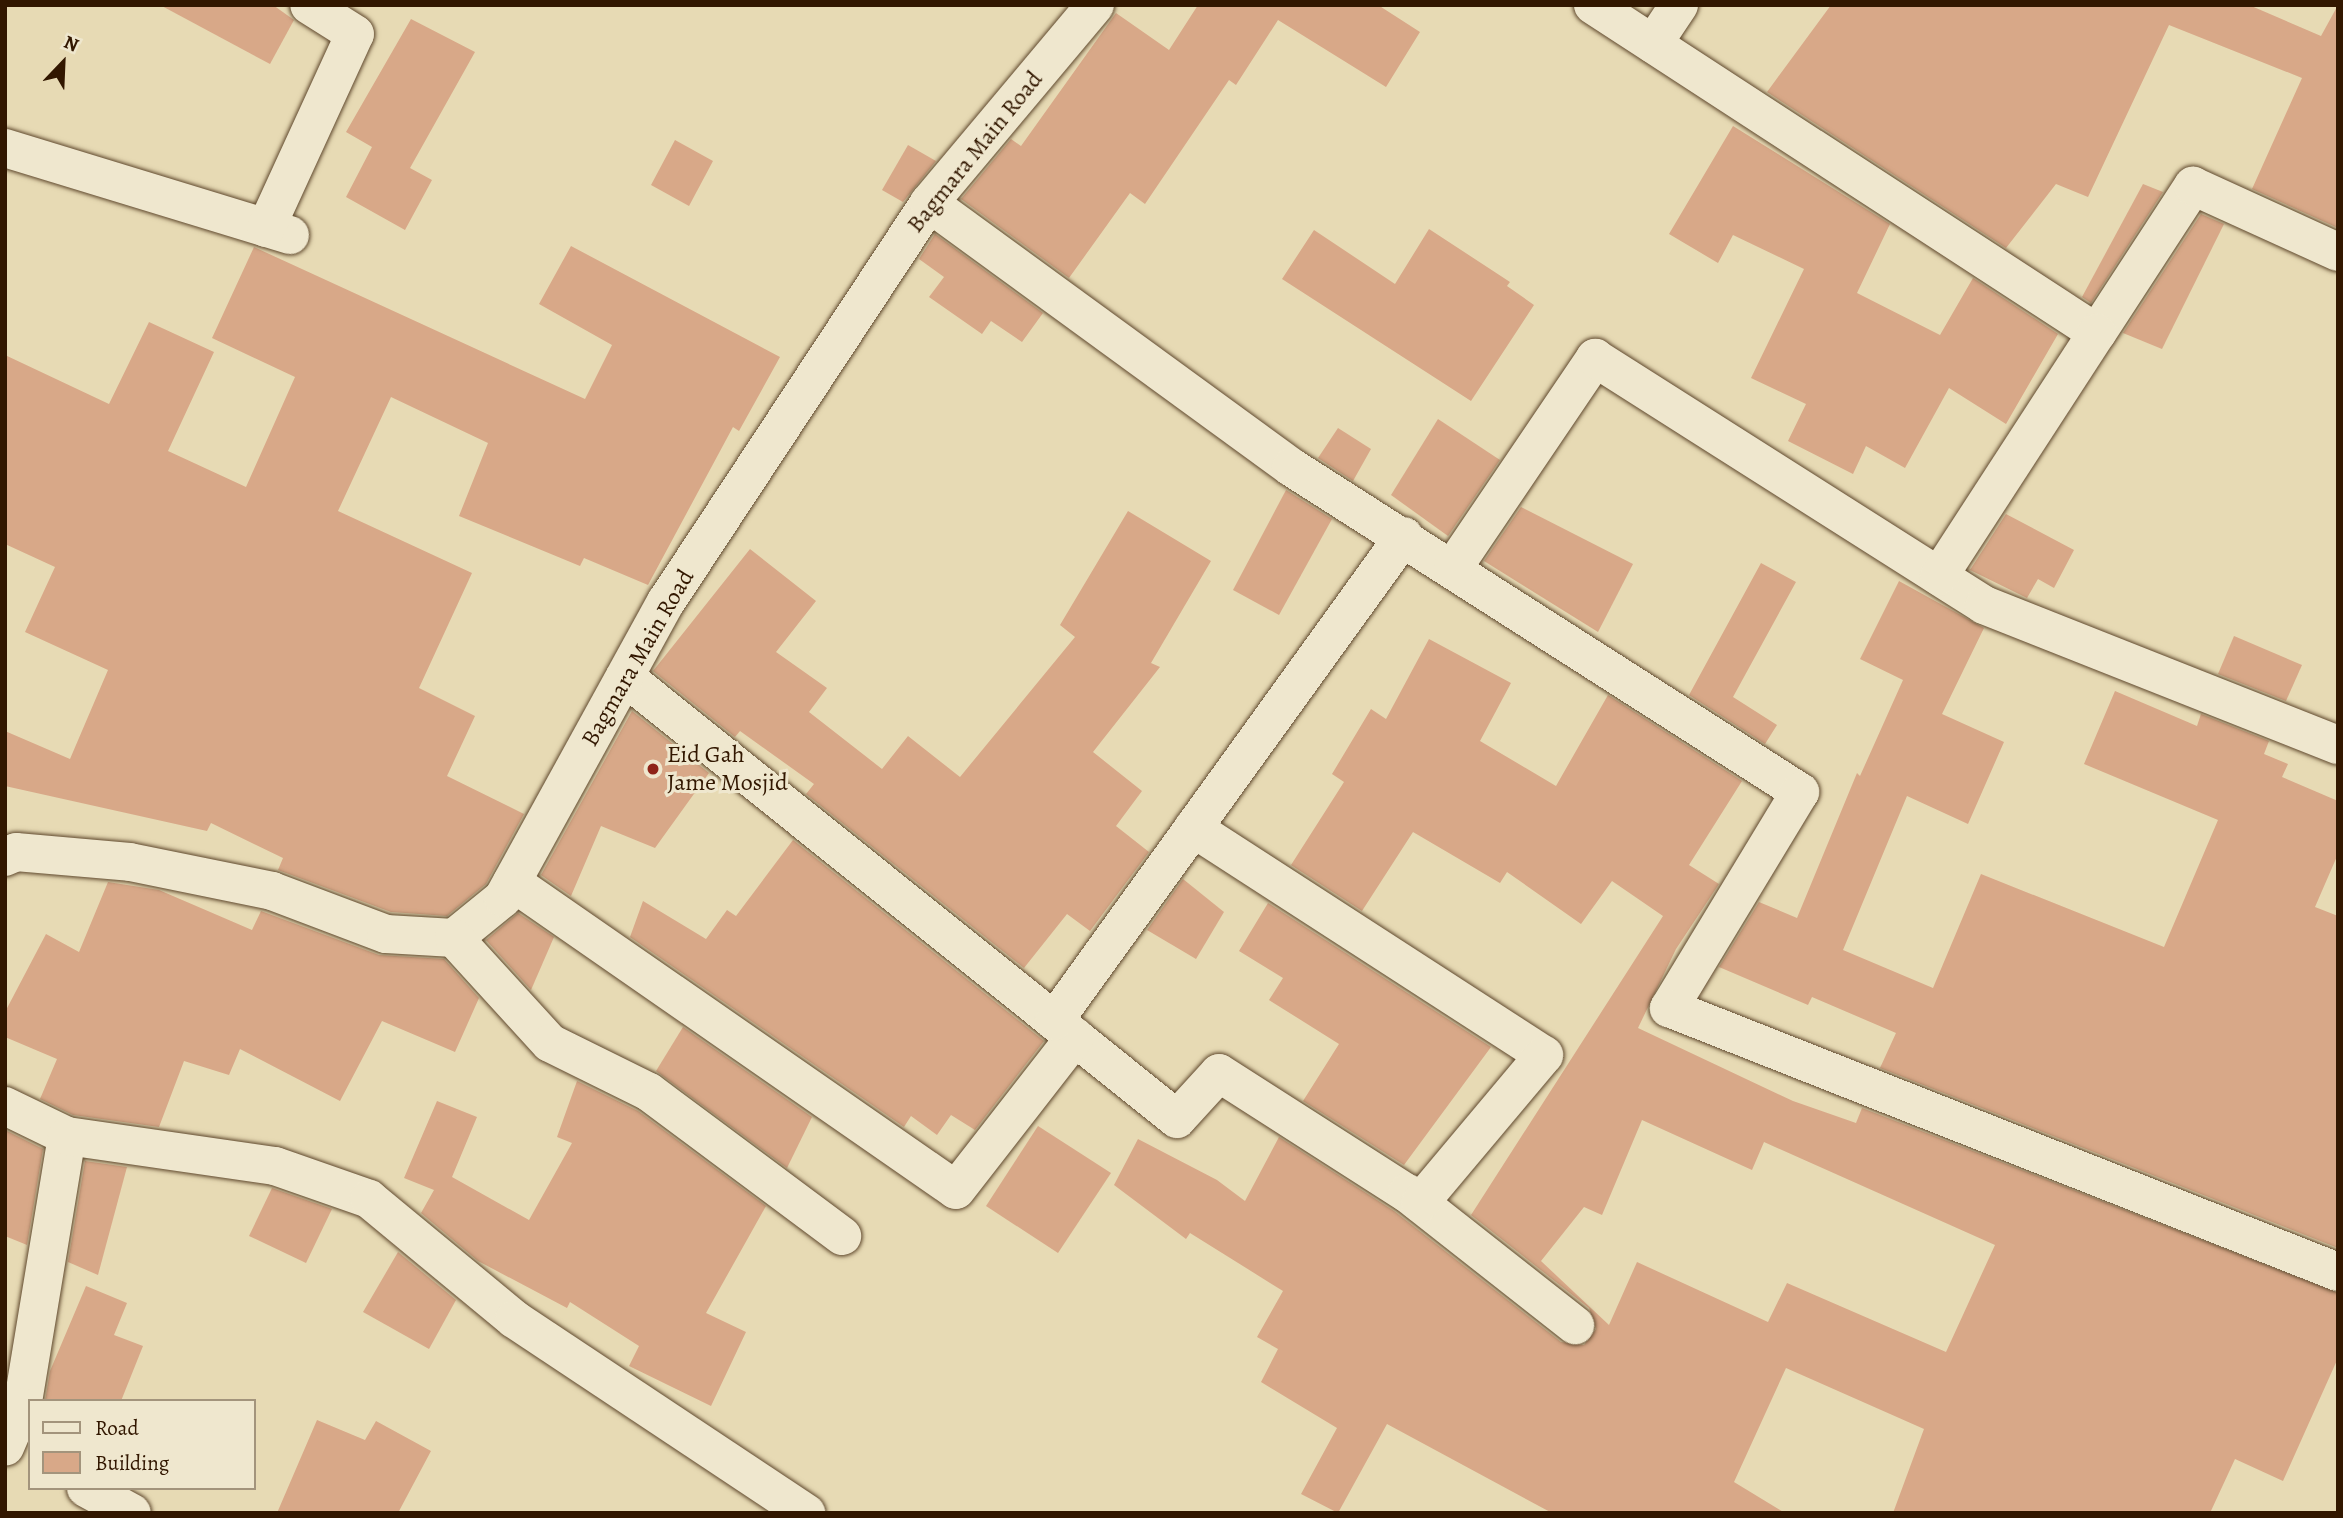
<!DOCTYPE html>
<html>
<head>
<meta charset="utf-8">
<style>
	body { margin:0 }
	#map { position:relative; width:2343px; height:1518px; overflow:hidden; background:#e7dab4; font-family:Alegreya,serif }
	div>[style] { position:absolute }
	.building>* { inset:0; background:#d8a888 }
	.roads { filter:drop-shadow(0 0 2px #5f482d) drop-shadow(0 0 2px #5f482d) }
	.minor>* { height:38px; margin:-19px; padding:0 19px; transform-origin:19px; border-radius:19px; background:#efe7ce }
	.dots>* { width:19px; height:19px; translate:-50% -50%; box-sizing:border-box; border:4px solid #efe7ce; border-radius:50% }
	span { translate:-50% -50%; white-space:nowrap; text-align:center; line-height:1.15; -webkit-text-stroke:6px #efe7ce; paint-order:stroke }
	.street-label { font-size:24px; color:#321700 }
	.poi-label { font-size:24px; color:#321700 }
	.left { translate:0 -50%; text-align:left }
	.frame { position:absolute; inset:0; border:7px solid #321700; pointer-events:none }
	.legend { position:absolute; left:28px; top:1399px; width:228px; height:91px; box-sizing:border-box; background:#efe7ce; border:2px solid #a3947c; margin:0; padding:9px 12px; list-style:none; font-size:21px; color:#321700 }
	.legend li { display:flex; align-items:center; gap:14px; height:35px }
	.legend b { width:35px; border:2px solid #a3947c }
	.north { position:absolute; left:28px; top:28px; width:70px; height:70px; -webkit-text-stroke:5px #efe7ce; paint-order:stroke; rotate:23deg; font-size:19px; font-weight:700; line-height:28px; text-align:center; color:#321700 }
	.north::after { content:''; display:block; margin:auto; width:24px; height:32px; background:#321700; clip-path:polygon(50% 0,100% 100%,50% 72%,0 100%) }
</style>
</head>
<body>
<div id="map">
	<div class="building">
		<div style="clip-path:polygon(160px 5px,273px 5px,294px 20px,270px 64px)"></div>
		<div style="clip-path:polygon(1198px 5px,1378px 5px,1420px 32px,1386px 87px,1278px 20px,1236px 85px,1229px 80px,1145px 204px,1130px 193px,1069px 278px,961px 199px,1011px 139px,1021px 146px,1116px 13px,1169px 50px)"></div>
		<div style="clip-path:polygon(1831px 5px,2249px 5px,2321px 36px,2338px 5px,2338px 228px,2252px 189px,2302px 78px,2169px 25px,2088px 197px,2056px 184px,2006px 248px,1767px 92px)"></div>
		<div style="clip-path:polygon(411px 19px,475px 52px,410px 168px,432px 180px,405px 230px,346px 197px,372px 147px,346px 132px)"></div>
		<div style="clip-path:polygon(1733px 126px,1890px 224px,1857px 293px,1940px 335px,1973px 278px,2058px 334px,2006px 424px,1949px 388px,1905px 468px,1866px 446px,1853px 474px,1788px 441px,1806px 404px,1751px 378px,1804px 269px,1733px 235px,1718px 263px,1669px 234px)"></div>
		<div style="clip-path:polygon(675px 140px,713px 161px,689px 206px,651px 185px)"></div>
		<div style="clip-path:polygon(908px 145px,936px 161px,903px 202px,882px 190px)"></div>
		<div style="clip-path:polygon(2143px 184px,2163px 192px,2091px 303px,2082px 297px)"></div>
		<div style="clip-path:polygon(2201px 214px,2224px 224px,2162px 349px,2123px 333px)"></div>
		<div style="clip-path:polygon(1429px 229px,1510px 282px,1507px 286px,1534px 305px,1471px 401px,1282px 279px,1314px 230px,1395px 284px)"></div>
		<div style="clip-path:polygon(935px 234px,1043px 313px,1022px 342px,991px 321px,982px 334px,929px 297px,944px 277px,919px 259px)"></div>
		<div style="clip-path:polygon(571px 246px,780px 357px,739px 431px,733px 427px,648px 585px,584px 558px,580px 566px,459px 516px,488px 443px,391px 397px,338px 511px,472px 573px,419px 688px,475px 716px,447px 776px,524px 814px,486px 884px,447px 916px,391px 912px,278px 870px,283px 858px,211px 823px,207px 831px,5px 786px,5px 731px,70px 759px,108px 670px,25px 632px,55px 567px,5px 544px,5px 355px,109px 404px,149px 322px,214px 352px,168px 451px,246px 487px,295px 377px,212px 338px,254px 247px,585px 399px,612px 345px,539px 304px)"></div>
		<div style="clip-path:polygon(1438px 419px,1500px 460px,1448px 536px,1391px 495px)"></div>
		<div style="clip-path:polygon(1338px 428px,1371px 449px,1353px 481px,1318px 458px)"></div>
		<div style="clip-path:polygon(1286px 490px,1332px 519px,1279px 615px,1233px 590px)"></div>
		<div style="clip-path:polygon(1521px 507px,1633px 564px,1598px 632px,1484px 561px)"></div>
		<div style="clip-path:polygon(1128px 511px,1211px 561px,1151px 663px,1160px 667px,1093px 752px,1142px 791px,1116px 826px,1149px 852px,1090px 931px,1067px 914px,1024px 968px,806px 794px,814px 784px,740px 731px,735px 737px,653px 671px,750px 549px,816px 601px,776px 652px,827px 688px,809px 712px,882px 769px,908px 736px,960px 777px,1075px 637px,1060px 625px)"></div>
		<div style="clip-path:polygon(2006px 514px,2074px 550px,2054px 588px,2038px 579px,2027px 598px,1970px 570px)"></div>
		<div style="clip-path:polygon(1761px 563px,1796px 582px,1733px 697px,1777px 725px,1765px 744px,1689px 695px)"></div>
		<div style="clip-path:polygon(1899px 581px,1984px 628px,1942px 714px,2004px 742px,1968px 824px,1907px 796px,1843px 950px,1933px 988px,1981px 874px,2164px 947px,2218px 820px,2084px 764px,2115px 691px,2197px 726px,2201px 714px,2269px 741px,2264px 754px,2288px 764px,2282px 777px,2338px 801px,2338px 854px,2315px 907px,2338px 916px,2338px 1248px,1880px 1068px,1896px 1033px,1812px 997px,1808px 1005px,1719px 967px,1759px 902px,1797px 918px,1857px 773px,1860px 776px,1903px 680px,1860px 659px)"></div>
		<div style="clip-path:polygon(2234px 636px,2302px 665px,2286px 701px,2218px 674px)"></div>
		<div style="clip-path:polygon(evenodd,1429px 639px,1511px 683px,1480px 741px,1556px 786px,1608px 695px,1742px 781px,1689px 865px,1719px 884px,1676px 949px,1638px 1028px,1793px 1101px,1856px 1123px,1862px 1108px,2338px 1293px,2338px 1358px,2283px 1481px,2235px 1459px,2210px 1513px,1893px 1513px,1924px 1429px,1786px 1368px,1734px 1482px,1785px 1513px,1552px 1513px,1387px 1424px,1338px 1513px,1301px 1494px,1337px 1428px,1261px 1382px,1278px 1349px,1257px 1337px,1283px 1291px,1190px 1233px,1186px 1239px,1114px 1185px,1138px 1139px,1217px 1180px,1245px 1201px,1279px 1137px,1394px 1211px,1561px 1342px,1584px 1345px,1596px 1329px,1589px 1308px,1471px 1215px,1663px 916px,1612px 881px,1581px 924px,1507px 872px,1500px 883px,1413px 832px,1362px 911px,1291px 865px,1344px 782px,1332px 774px,1371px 709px,1386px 719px,1429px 639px,1642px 1120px,1752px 1170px,1764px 1142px,1995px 1245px,1946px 1352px,1787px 1283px,1768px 1322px,1637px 1262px,1609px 1325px,1541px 1261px,1584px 1207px,1602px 1215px,1642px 1120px)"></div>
		<div style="clip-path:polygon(632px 711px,709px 773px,655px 848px,601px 826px,571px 896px,541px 875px)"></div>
		<div style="clip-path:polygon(793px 840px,1044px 1041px,975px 1130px,951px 1115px,937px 1135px,911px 1116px,904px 1127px,630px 937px,643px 901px,706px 939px,727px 910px,736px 916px)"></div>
		<div style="clip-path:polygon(1183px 879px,1224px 912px,1196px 959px,1147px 930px)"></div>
		<div style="clip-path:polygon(108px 882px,159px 890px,252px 930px,261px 911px,379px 955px,444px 959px,479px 998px,455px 1052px,382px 1021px,340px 1101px,240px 1049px,229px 1075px,184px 1061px,159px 1127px,73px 1115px,40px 1099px,57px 1059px,5px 1037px,5px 1012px,46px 934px,79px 952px)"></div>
		<div style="clip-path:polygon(1268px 903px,1491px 1047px,1404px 1165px,1303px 1101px,1339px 1044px,1269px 1000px,1283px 978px,1239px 951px)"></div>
		<div style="clip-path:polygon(518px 913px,554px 937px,531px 990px,486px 940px)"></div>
		<div style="clip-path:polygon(683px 1027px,812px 1117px,787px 1168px,656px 1071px)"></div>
		<div style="clip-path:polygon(577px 1081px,638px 1111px,766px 1206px,706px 1313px,746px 1332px,711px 1406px,629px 1366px,639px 1346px,570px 1302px,567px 1308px,478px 1261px,421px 1213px,434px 1190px,404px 1178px,437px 1101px,477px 1117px,452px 1177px,529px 1220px,572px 1143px,557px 1137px)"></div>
		<div style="clip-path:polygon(1038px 1126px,1111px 1173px,1058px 1253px,986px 1206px)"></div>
		<div style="clip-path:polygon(5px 1130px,43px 1149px,27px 1245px,5px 1236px)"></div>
		<div style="clip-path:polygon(85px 1161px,127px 1167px,98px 1275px,68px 1262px)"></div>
		<div style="clip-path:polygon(272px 1188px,332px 1209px,306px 1263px,249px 1236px)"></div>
		<div style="clip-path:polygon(398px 1252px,456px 1300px,429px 1349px,363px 1312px)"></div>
		<div style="clip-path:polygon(86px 1286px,127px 1303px,114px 1335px,143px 1346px,121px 1401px,45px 1401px,50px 1371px)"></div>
		<div style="clip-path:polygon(317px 1420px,365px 1440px,376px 1421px,431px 1451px,398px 1513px,277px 1513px)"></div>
	</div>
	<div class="roads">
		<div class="minor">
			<div style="left:1593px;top:5px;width:601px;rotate:33.06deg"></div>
			<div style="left:2097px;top:333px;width:176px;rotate:-56.9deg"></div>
			<div style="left:2193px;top:186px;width:159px;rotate:24.5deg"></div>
			<div style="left:1653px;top:44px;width:47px;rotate:-56.3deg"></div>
			<div style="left:5px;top:148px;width:298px;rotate:17deg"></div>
			<div style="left:929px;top:203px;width:448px;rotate:36.1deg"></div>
			<div style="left:1291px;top:467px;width:604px;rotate:32.56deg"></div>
			<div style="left:1800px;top:792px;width:253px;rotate:121.2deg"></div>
			<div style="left:1669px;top:1008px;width:719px;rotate:21.54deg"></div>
			<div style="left:266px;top:228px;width:213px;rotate:-65.4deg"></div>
			<div style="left:355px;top:34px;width:54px;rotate:-147.8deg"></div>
			<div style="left:1453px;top:568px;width:254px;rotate:-55.9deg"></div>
			<div style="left:1595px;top:358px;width:461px;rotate:32.4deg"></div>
			<div style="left:1984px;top:605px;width:381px;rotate:21.6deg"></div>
			<div style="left:1939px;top:576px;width:290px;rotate:-57deg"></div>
			<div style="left:625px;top:677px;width:707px;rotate:38.69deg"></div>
			<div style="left:1177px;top:1119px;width:62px;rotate:-47.6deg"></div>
			<div style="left:1219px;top:1073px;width:223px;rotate:32.6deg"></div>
			<div style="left:1407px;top:1193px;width:214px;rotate:38.2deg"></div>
			<div style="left:1193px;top:828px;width:418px;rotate:32.9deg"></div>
			<div style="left:1544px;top:1055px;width:193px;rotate:130deg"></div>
			<div style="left:5px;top:857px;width:12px;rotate:-24deg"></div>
			<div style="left:16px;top:852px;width:114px;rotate:5deg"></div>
			<div style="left:130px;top:862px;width:145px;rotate:11.5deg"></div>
			<div style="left:272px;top:891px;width:122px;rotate:20.7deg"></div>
			<div style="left:386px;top:934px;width:68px;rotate:3.4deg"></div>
			<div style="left:454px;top:938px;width:63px;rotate:-39.2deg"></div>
			<div style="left:503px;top:898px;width:338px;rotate:-61.2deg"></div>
			<div style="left:666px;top:602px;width:478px;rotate:-56.6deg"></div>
			<div style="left:929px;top:203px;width:258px;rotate:-50deg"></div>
			<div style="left:512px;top:882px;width:540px;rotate:34.75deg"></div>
			<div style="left:956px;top:1190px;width:194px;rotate:-52.1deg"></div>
			<div style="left:454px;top:938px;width:142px;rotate:47.6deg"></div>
			<div style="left:550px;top:1043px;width:110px;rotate:26.3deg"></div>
			<div style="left:649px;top:1092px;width:241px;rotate:36.7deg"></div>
			<div style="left:1054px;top:1021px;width:598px;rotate:-54.18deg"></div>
			<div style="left:5px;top:1106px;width:69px;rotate:25.8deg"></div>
			<div style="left:67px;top:1136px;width:275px;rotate:99.4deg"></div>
			<div style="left:22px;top:1407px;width:43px;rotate:113deg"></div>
			<div style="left:67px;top:1136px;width:210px;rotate:8.2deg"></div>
			<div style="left:275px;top:1166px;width:100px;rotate:19.3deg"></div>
			<div style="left:369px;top:1199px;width:188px;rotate:39.6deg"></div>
			<div style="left:514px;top:1319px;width:351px;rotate:33.6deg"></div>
			<div style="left:86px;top:1488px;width:52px;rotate:28.5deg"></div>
		</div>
	</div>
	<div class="dots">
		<div style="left:653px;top:769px;background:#8f2418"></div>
	</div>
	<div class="street-label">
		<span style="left:975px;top:152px;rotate:-51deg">Bagmara Main Road</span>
		<span style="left:638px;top:658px;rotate:-60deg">Bagmara Main Road</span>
	</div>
	<div class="poi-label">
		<span class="left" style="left:667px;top:769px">Eid Gah<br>Jame Mosjid</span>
	</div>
	<div class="frame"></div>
	<ul class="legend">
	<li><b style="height:9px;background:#efe7ce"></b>Road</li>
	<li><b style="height:19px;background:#d8a888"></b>Building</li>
	</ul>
	<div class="north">N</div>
</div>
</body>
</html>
